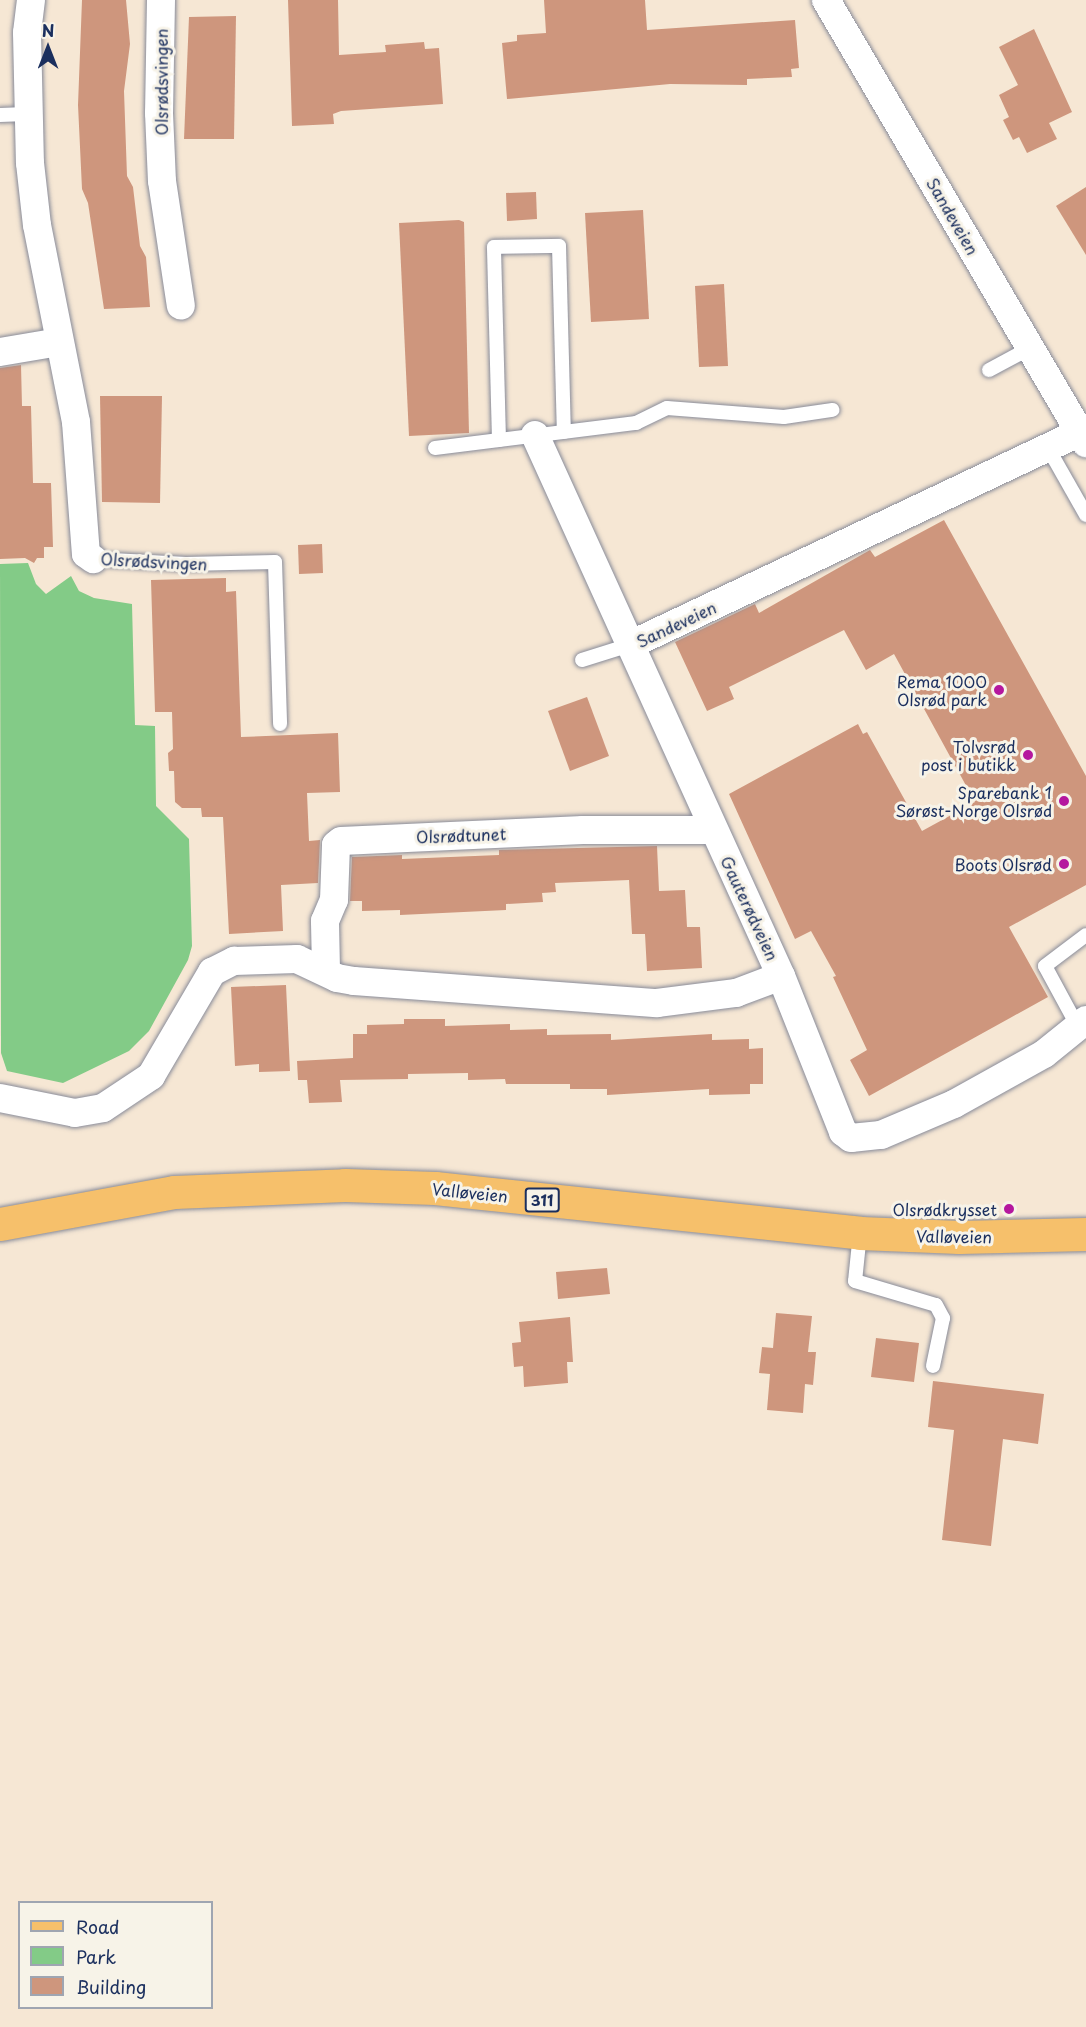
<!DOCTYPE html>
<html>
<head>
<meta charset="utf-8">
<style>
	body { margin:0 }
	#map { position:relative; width:1086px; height:2027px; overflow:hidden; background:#f6e7d4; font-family:"Playpen Sans",sans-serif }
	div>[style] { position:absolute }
	.green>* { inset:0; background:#83cb87 }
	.building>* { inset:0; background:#ce967d }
	.roads { filter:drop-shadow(0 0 2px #888b99) drop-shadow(0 0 2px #888b99) }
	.lane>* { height:14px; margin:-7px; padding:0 7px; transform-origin:7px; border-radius:7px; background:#fff }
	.street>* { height:28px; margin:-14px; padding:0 14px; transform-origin:14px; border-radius:14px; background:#fff }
	.primary>* { height:33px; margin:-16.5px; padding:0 16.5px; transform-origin:16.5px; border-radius:16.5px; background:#f6c06b }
	.dots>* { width:16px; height:16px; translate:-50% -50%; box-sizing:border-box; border:3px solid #f7f3e8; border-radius:50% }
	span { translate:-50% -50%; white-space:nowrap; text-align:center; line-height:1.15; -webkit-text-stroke:6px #f7f3e8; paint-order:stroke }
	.shield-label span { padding:2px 4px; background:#f7f3e8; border:2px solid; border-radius:4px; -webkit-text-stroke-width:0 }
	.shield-label { font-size:15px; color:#1b2f5e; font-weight:700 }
	.street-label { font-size:16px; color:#1b2f5e }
	.poi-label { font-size:16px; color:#1b2f5e }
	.right { translate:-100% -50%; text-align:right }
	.legend { position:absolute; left:18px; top:1901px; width:195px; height:108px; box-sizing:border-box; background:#f7f3e8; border:2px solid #9fa5b1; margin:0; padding:8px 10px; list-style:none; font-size:18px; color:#1b2f5e }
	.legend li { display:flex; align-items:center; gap:12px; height:30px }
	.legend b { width:30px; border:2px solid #9fa5b1 }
	.north { position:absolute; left:18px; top:18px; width:60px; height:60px; -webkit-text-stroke:4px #f7f3e8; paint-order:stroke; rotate:0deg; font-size:16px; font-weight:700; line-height:24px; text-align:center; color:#1b2f5e }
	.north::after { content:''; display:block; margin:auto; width:21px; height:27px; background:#1b2f5e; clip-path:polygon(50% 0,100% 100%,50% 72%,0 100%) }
</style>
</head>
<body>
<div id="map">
	<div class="green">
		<div style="clip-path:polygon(28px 563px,36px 584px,46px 594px,71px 576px,79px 591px,94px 598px,132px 604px,135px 725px,155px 726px,156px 806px,189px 839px,192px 946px,188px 960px,149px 1031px,129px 1051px,63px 1083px,7px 1071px,1px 1053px,0 564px)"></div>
	</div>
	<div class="building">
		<div style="clip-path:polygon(82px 0,126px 0,130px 44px,124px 91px,127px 176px,133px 187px,140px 246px,146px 257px,150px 307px,104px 309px,88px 203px,82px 189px,78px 105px)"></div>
		<div style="clip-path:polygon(288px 0,338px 0,339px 55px,386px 52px,385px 45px,424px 42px,425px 49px,439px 48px,443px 104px,341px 111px,333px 114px,334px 124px,292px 126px)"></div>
		<div style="clip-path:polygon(544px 0,645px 0,647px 30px,795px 20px,799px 68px,791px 69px,792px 77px,747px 79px,747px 85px,670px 84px,507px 99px,502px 43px,517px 41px,517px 35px,546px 33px)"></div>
		<div style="clip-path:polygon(236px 16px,234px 139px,184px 139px,189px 17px)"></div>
		<div style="clip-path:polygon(1034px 29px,1072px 112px,1049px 123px,1057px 139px,1027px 153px,1019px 137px,1013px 140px,1003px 120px,1009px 117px,999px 95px,1018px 85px,999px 47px)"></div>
		<div style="clip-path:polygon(1086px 187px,1086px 255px,1056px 206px)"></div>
		<div style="clip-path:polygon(536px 192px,537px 219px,507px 221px,506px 193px)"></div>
		<div style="clip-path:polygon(643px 210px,649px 319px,591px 322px,585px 213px)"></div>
		<div style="clip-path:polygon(459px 220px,464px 222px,469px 433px,409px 436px,399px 223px)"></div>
		<div style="clip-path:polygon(724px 284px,728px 366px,699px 367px,695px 286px)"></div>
		<div style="clip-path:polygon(21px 365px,22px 406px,31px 406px,33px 483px,51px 483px,53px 547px,44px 547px,44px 558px,37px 558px,34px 563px,25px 558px,0 559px,0 368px)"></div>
		<div style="clip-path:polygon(100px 396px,162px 396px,160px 503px,102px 502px)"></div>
		<div style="clip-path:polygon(944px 520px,1086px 776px,1086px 885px,1009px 927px,1048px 997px,869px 1096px,850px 1060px,867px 1050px,833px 977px,836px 976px,811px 931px,795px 939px,729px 794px,858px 724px,863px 734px,867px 732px,922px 831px,975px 802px,894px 654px,866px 670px,844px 630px,729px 687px,734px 699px,707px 711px,675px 642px,755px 604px,759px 613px,870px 550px,875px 557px)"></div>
		<div style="clip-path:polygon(322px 544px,323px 573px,299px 574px,298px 545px)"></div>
		<div style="clip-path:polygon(226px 578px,226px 592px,236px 591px,241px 737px,338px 733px,340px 792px,307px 793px,309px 841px,320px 840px,318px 883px,281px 885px,283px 931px,229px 934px,223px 817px,202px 817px,201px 808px,182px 808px,175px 802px,174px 771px,169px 771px,168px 753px,173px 749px,172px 712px,155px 712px,151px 580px)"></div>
		<div style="clip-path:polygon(587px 697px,609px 756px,570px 771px,548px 711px)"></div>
		<div style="clip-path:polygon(657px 846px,659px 891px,685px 890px,687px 927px,700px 927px,702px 968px,647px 971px,645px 934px,632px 934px,629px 880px,555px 883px,556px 892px,542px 893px,543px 902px,506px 904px,506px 910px,400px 915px,400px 910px,362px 911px,362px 901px,350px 901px,352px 857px,402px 855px,402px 859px,499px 855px,499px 850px)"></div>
		<div style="clip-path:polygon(286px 985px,290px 1071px,259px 1072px,259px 1064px,235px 1066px,231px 987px)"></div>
		<div style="clip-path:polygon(404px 1019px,445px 1019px,445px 1026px,510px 1024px,510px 1030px,547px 1029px,547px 1035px,611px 1034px,611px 1040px,712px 1034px,712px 1040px,749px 1039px,749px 1049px,763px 1048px,763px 1084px,750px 1084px,750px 1094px,709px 1095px,709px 1089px,607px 1095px,607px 1089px,570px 1089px,570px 1084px,506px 1084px,505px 1079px,468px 1080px,468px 1073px,408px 1074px,408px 1079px,340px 1080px,342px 1102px,309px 1103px,307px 1080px,298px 1080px,297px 1061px,353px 1058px,353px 1034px,367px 1034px,367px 1025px,404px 1024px)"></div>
		<div style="clip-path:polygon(607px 1268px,610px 1294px,558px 1299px,556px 1272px)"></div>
		<div style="clip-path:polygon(776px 1313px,812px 1316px,808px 1352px,816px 1352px,813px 1385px,805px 1384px,803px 1413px,767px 1410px,770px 1374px,759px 1373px,762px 1347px,773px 1348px)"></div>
		<div style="clip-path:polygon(570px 1317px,573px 1362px,567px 1362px,568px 1383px,524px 1387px,523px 1366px,514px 1367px,512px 1343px,521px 1342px,519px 1322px)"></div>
		<div style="clip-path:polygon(876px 1338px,919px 1343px,914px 1382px,871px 1377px)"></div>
		<div style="clip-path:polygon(933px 1381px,1044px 1394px,1038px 1444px,1003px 1439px,991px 1546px,942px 1540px,954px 1430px,928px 1427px)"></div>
	</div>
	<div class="roads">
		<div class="lane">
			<div style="left:0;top:115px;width:26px;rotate:-2deg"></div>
			<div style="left:989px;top:370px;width:47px;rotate:-28.2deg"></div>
			<div style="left:499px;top:440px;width:193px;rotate:-91.5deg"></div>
			<div style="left:494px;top:247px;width:65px;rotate:-0.9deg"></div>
			<div style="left:559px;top:246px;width:186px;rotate:88.5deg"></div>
			<div style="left:435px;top:448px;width:203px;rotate:-7.1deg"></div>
			<div style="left:636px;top:423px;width:34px;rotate:-26deg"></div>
			<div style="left:667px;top:408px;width:117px;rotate:4.4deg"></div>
			<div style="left:784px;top:417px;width:49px;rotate:-8.3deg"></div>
			<div style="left:1048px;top:448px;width:77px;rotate:60.4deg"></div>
			<div style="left:93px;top:559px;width:93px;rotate:3.1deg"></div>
			<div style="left:186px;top:564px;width:89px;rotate:-1.3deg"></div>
			<div style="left:275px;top:562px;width:162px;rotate:88.2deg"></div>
			<div style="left:582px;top:660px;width:50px;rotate:-17.4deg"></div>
			<div style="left:1078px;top:1027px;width:69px;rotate:-118.4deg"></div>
			<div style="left:1045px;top:966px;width:51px;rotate:-37.1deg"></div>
			<div style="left:860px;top:1233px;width:48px;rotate:95.9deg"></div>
			<div style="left:855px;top:1281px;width:84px;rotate:16.5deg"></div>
			<div style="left:936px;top:1305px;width:15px;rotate:62deg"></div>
			<div style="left:943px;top:1318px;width:49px;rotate:101.8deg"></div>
		</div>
		<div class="street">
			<div style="left:31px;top:0;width:33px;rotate:97deg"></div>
			<div style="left:27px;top:33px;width:130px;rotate:88.7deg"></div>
			<div style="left:30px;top:163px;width:62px;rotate:83.6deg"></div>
			<div style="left:37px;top:225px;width:201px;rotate:78.8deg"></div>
			<div style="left:76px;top:422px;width:132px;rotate:85.7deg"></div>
			<div style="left:86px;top:554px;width:9px;rotate:36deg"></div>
			<div style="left:161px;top:0;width:113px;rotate:91deg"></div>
			<div style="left:159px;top:113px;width:68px;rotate:87.5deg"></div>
			<div style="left:162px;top:181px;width:126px;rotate:81.4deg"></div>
			<div style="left:826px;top:0;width:514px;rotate:59.59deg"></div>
			<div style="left:0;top:352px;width:60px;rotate:-9.6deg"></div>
			<div style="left:535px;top:435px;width:594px;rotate:65.55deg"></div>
			<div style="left:781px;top:976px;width:168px;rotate:68.3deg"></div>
			<div style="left:843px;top:1132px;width:10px;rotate:37deg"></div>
			<div style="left:851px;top:1138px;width:30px;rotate:-6deg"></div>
			<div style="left:881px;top:1135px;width:79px;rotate:-23deg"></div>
			<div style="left:954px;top:1104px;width:103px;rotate:-29.1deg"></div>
			<div style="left:1044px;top:1054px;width:54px;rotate:-39deg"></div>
			<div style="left:630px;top:645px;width:498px;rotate:-25.3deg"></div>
			<div style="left:326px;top:970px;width:49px;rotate:-91.2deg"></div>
			<div style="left:325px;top:921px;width:23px;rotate:-67deg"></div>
			<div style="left:334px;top:900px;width:55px;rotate:-87.9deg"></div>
			<div style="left:336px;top:845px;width:6px;rotate:-39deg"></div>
			<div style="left:341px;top:841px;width:242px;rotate:-2.6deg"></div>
			<div style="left:583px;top:830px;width:130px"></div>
			<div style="left:0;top:1098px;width:76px;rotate:11.3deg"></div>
			<div style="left:75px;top:1113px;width:28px;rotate:-10deg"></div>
			<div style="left:103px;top:1108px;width:58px;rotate:-33.7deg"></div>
			<div style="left:151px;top:1076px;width:121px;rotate:-59.6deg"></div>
			<div style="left:212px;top:972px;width:25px;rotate:-27deg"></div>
			<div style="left:234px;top:961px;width:63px;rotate:-1.8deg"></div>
			<div style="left:297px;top:959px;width:44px;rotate:25.4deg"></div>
			<div style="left:337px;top:978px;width:17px;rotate:10deg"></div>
			<div style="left:354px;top:981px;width:304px;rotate:4.2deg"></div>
			<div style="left:657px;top:1003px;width:80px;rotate:-7.2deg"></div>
			<div style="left:736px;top:993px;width:48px;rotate:-20.7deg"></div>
		</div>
		<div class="primary">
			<div style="left:0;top:1224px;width:177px;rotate:-10.4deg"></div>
			<div style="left:174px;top:1192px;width:171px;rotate:-2.3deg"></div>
			<div style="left:345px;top:1185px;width:90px;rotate:1.9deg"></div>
			<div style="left:435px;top:1188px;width:427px;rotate:6deg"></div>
			<div style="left:860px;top:1233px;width:99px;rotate:2.3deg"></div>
			<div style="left:959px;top:1237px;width:127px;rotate:-1.4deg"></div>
		</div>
	</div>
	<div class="dots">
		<div style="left:999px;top:690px;background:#b5179e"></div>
		<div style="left:1028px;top:755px;background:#b5179e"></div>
		<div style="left:1064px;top:801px;background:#b5179e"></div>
		<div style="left:1064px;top:864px;background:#b5179e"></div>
		<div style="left:1009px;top:1209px;background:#b5179e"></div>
	</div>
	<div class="shield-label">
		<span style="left:542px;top:1200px">311</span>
	</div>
	<div class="street-label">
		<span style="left:161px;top:82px;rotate:-90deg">Olsrødsvingen</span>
		<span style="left:953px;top:216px;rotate:60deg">Sandeveien</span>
		<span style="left:154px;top:561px;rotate:3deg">Olsrødsvingen</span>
		<span style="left:676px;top:624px;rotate:-25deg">Sandeveien</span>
		<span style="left:461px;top:835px;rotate:-2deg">Olsrødtunet</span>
		<span style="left:750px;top:908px;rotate:65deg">Gauterødveien</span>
		<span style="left:470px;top:1192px;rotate:6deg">Valløveien</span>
		<span style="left:954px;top:1236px;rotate:1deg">Valløveien</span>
	</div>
	<div class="poi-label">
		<span class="right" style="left:987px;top:690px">Rema 1000<br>Olsrød park</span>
		<span class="right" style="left:1016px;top:755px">Tolvsrød<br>post i butikk</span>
		<span class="right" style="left:1052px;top:801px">Sparebank 1<br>Sørøst-Norge Olsrød</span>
		<span class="right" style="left:1052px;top:864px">Boots Olsrød</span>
		<span class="right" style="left:997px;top:1209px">Olsrødkrysset</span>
	</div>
	<ul class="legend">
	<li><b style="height:8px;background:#f6c06b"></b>Road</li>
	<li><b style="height:16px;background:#83cb87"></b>Park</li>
	<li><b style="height:16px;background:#ce967d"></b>Building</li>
	</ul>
	<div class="north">N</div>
</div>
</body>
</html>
